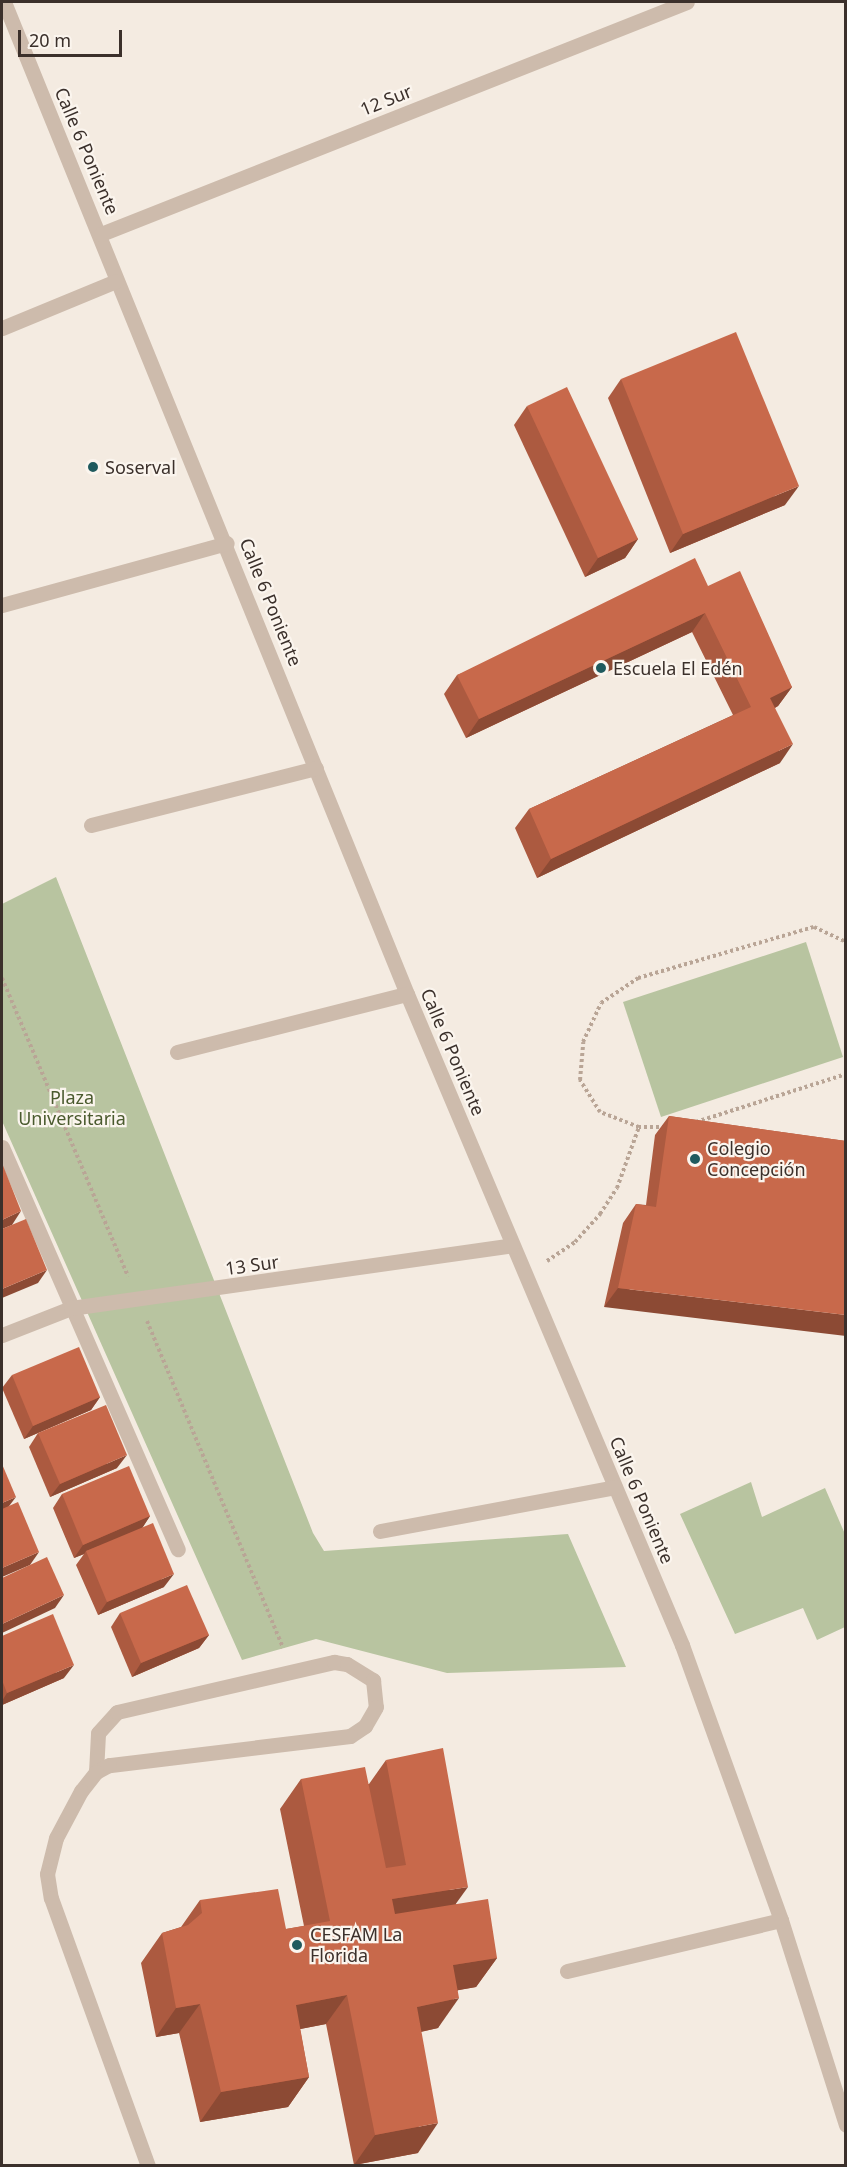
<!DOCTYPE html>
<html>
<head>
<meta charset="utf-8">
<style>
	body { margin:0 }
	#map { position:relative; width:847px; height:2167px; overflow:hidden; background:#f4ebe1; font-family:"Noto Sans",sans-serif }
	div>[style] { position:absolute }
	.green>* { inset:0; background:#b8c4a0 }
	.path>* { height:4px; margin-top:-2px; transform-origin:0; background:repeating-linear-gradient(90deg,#b9a596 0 3px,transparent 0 6px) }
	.minor>* { height:15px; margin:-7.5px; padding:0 7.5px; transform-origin:7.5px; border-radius:7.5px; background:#cdbbac }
	.wall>* { inset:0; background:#ac5a40 }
	.shaded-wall>* { inset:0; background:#8c4a34 }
	.building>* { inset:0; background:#c8694b }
	.dots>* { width:16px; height:16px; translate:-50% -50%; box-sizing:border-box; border:3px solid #fbf5ee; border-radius:50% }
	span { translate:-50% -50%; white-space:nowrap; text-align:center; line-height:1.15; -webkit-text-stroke:4.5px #fbf5ee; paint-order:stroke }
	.street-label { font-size:18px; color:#3b302b }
	.poi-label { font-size:18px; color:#3b302b }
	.left { translate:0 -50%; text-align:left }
	.park-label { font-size:18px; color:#4a5a2e }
	.frame { position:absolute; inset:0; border:3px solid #3b302b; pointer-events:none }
	.scale { position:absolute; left:18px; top:30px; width:104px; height:27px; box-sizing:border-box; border:3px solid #3b302b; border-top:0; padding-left:8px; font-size:18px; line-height:21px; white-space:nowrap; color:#3b302b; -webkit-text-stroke:4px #fbf5ee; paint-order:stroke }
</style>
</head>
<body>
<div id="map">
	<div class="green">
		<div style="clip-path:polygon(56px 877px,313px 1533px,324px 1551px,568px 1534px,626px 1667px,447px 1673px,316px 1639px,242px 1660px,2px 1121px,2px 904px)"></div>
		<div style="clip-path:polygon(806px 942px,843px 1057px,661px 1117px,623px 1002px)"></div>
		<div style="clip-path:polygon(751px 1482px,762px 1517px,825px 1488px,845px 1534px,845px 1627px,817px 1640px,803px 1608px,735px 1634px,680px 1514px)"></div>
	</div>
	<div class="path">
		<div style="left:2px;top:978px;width:324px;rotate:67.1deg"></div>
		<div style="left:696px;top:1122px;width:157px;rotate:-17.7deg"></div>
		<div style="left:665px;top:1127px;width:26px;rotate:180deg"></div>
		<div style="left:639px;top:1127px;width:42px;rotate:-159deg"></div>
		<div style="left:600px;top:1112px;width:38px;rotate:-122deg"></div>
		<div style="left:580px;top:1080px;width:38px;rotate:-85deg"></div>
		<div style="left:583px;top:1042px;width:43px;rotate:-65.2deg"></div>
		<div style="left:601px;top:1003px;width:45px;rotate:-34deg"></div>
		<div style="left:638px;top:978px;width:183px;rotate:-16.2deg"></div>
		<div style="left:814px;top:927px;width:35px;rotate:25deg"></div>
		<div style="left:547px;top:1261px;width:34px;rotate:-34deg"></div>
		<div style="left:575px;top:1242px;width:38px;rotate:-48deg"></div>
		<div style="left:600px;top:1214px;width:31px;rotate:-57deg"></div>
		<div style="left:617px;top:1188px;width:65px;rotate:-70.2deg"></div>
		<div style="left:147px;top:1321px;width:354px;rotate:67.4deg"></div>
	</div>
	<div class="minor">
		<div style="left:4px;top:2px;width:1071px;rotate:67.89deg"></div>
		<div style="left:407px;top:994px;width:707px;rotate:67.1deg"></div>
		<div style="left:682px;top:1645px;width:292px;rotate:70.2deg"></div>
		<div style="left:781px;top:1920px;width:215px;rotate:72.4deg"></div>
		<div style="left:101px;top:234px;width:630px;rotate:-21.6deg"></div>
		<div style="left:2px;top:328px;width:123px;rotate:-22.4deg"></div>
		<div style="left:2px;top:605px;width:233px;rotate:-15.4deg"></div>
		<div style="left:91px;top:825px;width:232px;rotate:-14.2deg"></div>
		<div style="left:177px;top:1052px;width:237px;rotate:-14.2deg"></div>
		<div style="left:2px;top:1147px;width:439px;rotate:66.4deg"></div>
		<div style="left:2px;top:1335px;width:74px;rotate:-21.4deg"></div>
		<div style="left:71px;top:1308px;width:445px;rotate:-8.1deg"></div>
		<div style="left:380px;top:1531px;width:239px;rotate:-10.6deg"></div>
		<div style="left:96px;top:1772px;width:39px;rotate:-87deg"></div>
		<div style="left:98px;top:1733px;width:28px;rotate:-48deg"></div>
		<div style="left:117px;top:1712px;width:223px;rotate:-13deg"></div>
		<div style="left:334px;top:1662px;width:13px;rotate:9deg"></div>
		<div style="left:347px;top:1664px;width:31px;rotate:32deg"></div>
		<div style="left:373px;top:1680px;width:27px;rotate:84deg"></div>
		<div style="left:376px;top:1707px;width:22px;rotate:120deg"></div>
		<div style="left:365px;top:1726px;width:18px;rotate:146deg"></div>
		<div style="left:350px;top:1736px;width:243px;rotate:173.1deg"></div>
		<div style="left:109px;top:1765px;width:15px;rotate:152deg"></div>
		<div style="left:96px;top:1772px;width:24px;rotate:128deg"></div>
		<div style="left:81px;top:1791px;width:53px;rotate:118deg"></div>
		<div style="left:56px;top:1838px;width:37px;rotate:104deg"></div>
		<div style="left:47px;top:1874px;width:24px;rotate:81deg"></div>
		<div style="left:51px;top:1898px;width:285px;rotate:70.1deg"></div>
		<div style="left:567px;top:1971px;width:220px;rotate:-13.4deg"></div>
	</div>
	<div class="wall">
		<div style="clip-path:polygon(621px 379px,785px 505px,670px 553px,608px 398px)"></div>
		<div style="clip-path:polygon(527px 406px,638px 539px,625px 558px,585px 577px,514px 425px)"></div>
		<div style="clip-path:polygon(708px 586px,792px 687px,778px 706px,775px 708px,780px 763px,537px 878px,515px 828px,529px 809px,733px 715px,692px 632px,466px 738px,444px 694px,457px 675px)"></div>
		<div style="clip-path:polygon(669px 1116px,846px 1141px,604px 1307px,623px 1223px,636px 1204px,646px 1205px,655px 1135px)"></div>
		<div style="clip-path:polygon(12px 1375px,100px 1397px,91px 1410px,24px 1439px,2px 1388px)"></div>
		<div style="clip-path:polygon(38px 1433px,117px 1468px,50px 1497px,29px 1447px)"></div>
		<div style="clip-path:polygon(62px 1494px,150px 1516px,142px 1528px,164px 1587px,98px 1615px,76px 1565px,84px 1554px,74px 1558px,53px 1508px)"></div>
		<div style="clip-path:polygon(120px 1613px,209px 1635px,199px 1648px,132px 1677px,111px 1627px)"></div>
		<div style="clip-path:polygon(2px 1636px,64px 1678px,2px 1705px)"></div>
		<div style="clip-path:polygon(386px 1760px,456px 1904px,497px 1958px,476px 1987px,458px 1990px,438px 2028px,421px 2032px,418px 2153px,354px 2165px,326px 2024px,300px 2029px,309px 2077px,288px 2107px,200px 2122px,179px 2033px,156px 2037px,141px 1963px,162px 1933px,181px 1927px,200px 1900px,286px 1929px,304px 1926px,280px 1809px,301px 1779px,369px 1784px)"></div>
	</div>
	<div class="shaded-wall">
		<div style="clip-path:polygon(799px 486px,785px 505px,670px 553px,683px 534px)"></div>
		<div style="clip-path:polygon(638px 539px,625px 558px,585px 577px,598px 558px)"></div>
		<div style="clip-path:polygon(705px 613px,692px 632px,466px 738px,479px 719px)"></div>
		<div style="clip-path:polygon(792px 687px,778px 706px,757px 717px,770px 698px)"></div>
		<div style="clip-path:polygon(793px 744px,780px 763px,537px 878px,551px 859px)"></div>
		<div style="clip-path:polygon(21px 1211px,12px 1225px,2px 1229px,2px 1220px)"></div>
		<div style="clip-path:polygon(47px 1270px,38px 1283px,2px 1298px,2px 1289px)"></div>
		<div style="clip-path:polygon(618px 1288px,846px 1315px,846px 1336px,604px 1307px)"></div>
		<div style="clip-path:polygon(100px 1397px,91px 1410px,24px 1439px,33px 1426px)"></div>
		<div style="clip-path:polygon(127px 1455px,117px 1468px,50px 1497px,60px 1484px)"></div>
		<div style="clip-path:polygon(16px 1497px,6px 1510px,2px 1512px,2px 1503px)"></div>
		<div style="clip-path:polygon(150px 1516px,141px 1530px,86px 1551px,84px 1554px,74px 1558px,83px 1545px)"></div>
		<div style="clip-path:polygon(39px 1552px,30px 1565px,2px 1577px,2px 1568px)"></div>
		<div style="clip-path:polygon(174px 1574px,164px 1587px,98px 1615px,107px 1602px)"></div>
		<div style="clip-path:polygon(64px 1595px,55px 1608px,2px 1633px,2px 1624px)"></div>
		<div style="clip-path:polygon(209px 1635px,199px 1648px,132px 1677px,141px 1663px)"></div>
		<div style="clip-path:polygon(74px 1665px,64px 1678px,2px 1705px,2px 1701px,7px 1693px)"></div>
		<div style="clip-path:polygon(468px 1887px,447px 1916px,372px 1929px,392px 1899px)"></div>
		<div style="clip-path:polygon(497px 1958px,476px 1987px,432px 1995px,453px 1965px)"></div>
		<div style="clip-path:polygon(347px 1995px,326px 2024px,275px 2034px,296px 2005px)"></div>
		<div style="clip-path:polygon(459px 1998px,438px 2028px,396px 2037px,417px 2007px)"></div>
		<div style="clip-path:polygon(200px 2004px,179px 2033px,156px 2037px,176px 2008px)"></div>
		<div style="clip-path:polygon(309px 2077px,288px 2107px,200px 2122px,221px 2092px)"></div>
		<div style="clip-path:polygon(438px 2123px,418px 2153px,354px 2165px,375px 2135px)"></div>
	</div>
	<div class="building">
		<div style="clip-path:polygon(736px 332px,799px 486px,683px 534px,621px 379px)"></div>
		<div style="clip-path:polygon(567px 387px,638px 539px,598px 558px,527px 406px)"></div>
		<div style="clip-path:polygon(695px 558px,708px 586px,740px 571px,792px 687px,770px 698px,793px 744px,551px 859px,529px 809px,751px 707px,705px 613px,479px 719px,457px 675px)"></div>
		<div style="clip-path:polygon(669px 1116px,846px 1141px,846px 1315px,618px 1288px,636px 1204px,656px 1207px)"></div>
		<div style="clip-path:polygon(2px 1163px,21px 1211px,2px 1220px)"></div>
		<div style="clip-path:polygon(26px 1219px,47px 1270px,2px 1289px,2px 1229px)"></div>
		<div style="clip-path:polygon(79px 1347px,100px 1397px,33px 1426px,12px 1375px)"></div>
		<div style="clip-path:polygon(106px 1405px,127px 1455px,60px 1484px,38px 1433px)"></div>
		<div style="clip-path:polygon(2px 1464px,16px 1497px,2px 1503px)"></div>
		<div style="clip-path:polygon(129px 1466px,150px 1516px,83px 1545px,62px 1494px)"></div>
		<div style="clip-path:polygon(18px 1502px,39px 1552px,2px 1568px,2px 1509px)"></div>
		<div style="clip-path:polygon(153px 1523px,174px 1574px,107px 1602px,86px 1551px)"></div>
		<div style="clip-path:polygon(47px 1557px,64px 1595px,2px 1624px,2px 1578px)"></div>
		<div style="clip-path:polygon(187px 1585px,209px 1635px,141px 1663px,120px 1613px)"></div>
		<div style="clip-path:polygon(53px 1614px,74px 1665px,7px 1693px,2px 1680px,2px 1636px)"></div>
		<div style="clip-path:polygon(443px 1748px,468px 1887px,392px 1899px,395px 1914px,488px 1899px,497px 1958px,453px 1965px,459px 1998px,417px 2007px,438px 2123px,375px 2135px,347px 1995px,296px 2005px,309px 2077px,221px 2092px,200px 2004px,176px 2008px,162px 1933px,188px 1925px,202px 1913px,200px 1900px,278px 1889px,286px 1929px,330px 1921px,301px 1779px,365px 1767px,386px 1868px,406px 1865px,386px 1760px)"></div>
	</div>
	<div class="dots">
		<div style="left:93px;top:467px;background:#1f5a5e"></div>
		<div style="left:601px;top:668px;background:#1f5a5e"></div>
		<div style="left:695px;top:1159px;background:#1f5a5e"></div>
		<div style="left:297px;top:1945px;background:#1f5a5e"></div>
	</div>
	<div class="street-label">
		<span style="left:386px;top:100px;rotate:-22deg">12 Sur</span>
		<span style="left:87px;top:151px;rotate:67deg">Calle 6 Poniente</span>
		<span style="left:271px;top:602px;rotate:68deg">Calle 6 Poniente</span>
		<span style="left:453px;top:1052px;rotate:67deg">Calle 6 Poniente</span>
		<span style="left:252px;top:1265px;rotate:-8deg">13 Sur</span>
		<span style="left:642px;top:1500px;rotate:67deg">Calle 6 Poniente</span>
	</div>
	<div class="poi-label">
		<span class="left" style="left:105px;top:467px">Soserval</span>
		<span class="left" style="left:613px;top:668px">Escuela El Edén</span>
		<span class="left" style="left:707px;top:1159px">Colegio<br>Concepción</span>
		<span class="left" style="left:310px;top:1945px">CESFAM La<br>Florida</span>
	</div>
	<div class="park-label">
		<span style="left:72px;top:1108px">Plaza<br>Universitaria</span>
	</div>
	<div class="frame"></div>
	<div class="scale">20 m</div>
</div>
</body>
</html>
